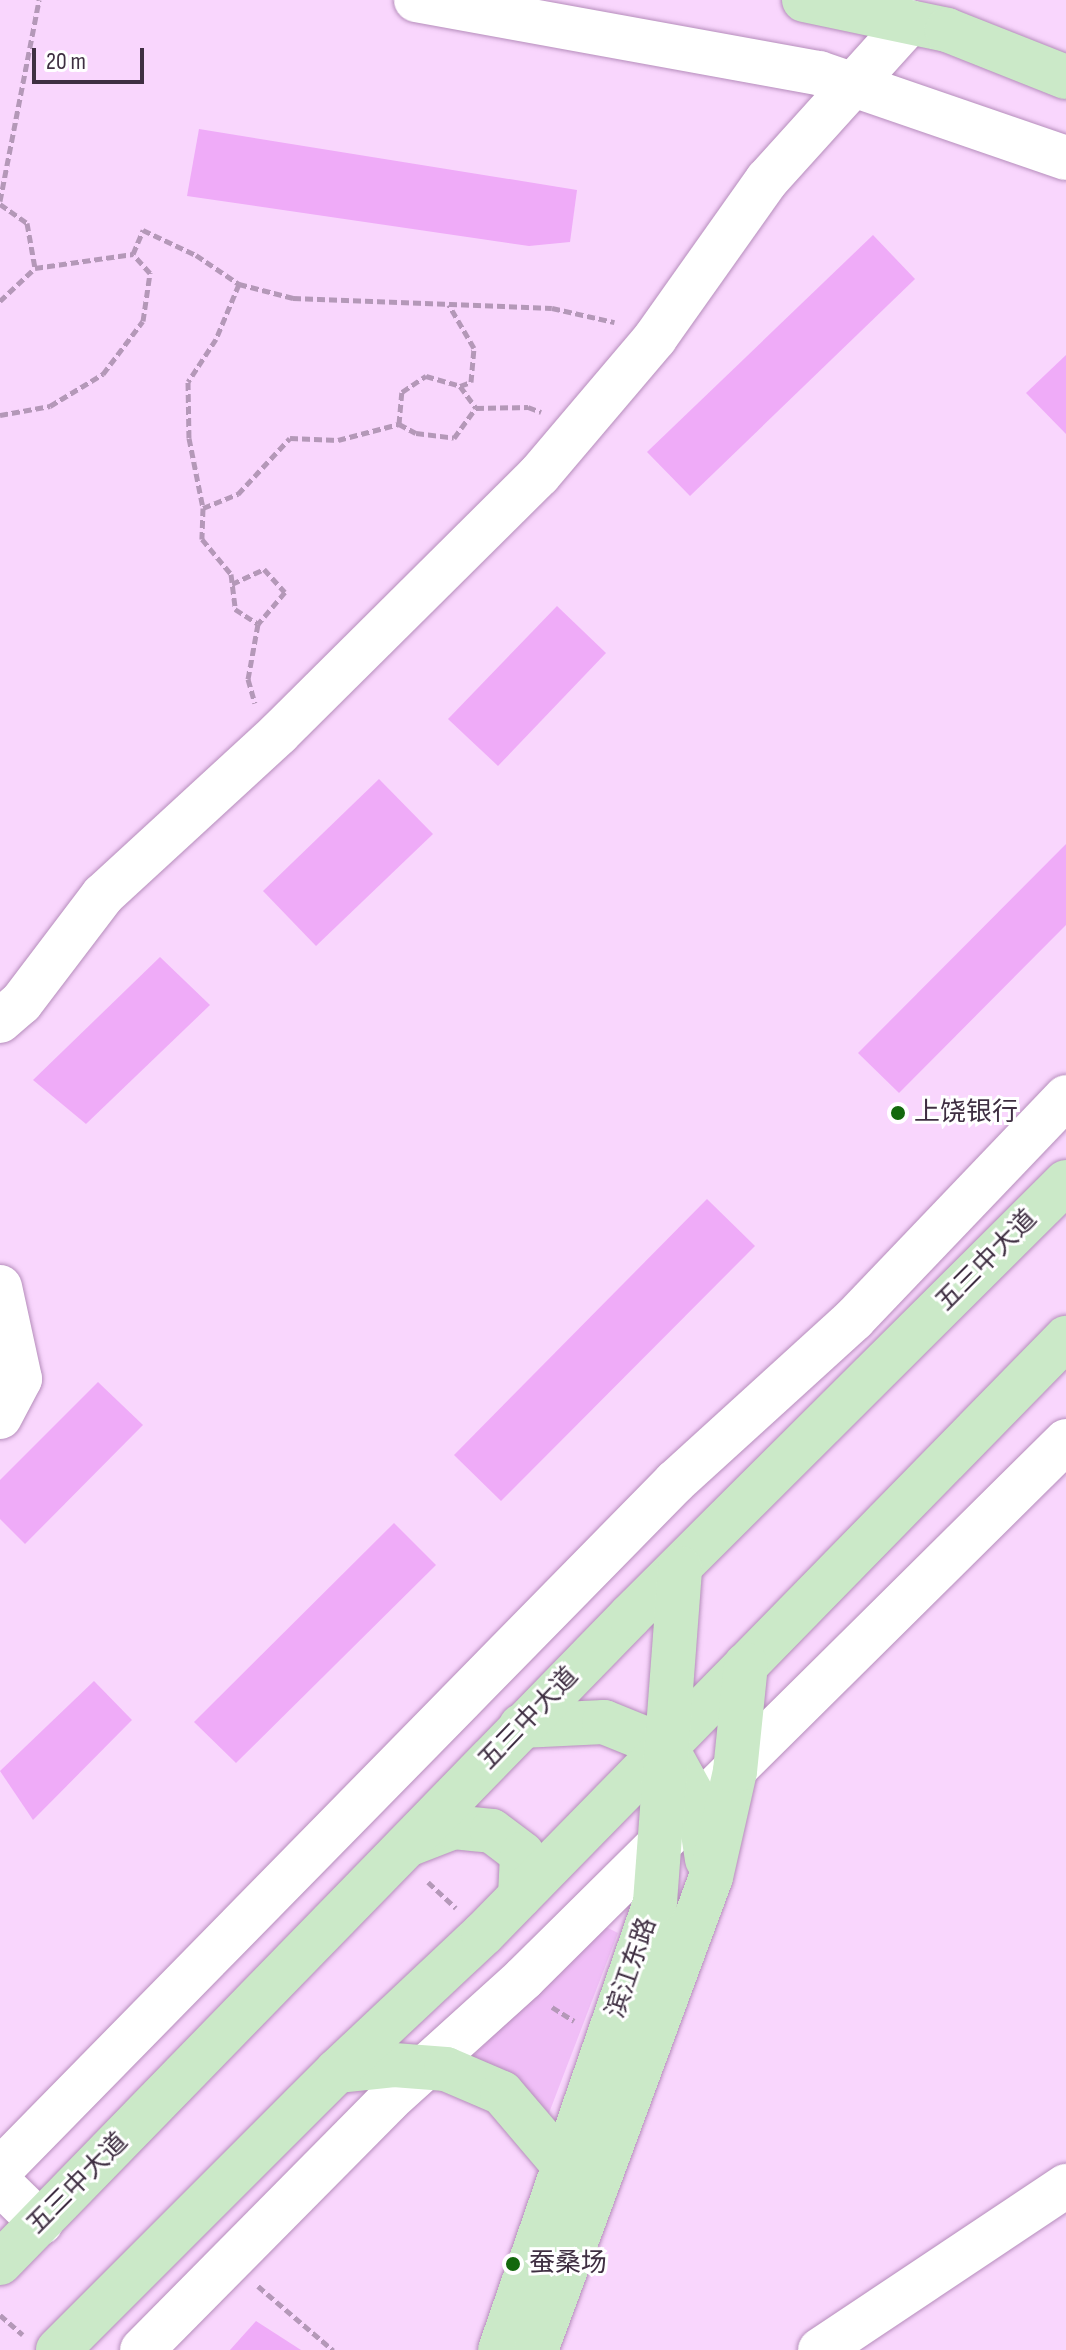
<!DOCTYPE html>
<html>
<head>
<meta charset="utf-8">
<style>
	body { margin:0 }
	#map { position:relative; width:1066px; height:2350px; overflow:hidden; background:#f9d6fd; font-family:"Sofia Sans Condensed","Noto Sans SC",sans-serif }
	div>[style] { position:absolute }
	.green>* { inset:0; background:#f0bef7 }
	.building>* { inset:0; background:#efabf8 }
	.path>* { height:5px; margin-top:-2.5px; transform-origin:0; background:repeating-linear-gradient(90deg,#b498b8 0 8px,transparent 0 12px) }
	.roads { filter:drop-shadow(0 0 2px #b58dbb) drop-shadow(0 0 2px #b58dbb) }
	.minor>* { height:44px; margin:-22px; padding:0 22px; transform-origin:22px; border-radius:22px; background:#fff }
	.major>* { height:44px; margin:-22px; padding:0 22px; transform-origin:22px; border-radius:22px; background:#cbe9c8 }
	.dots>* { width:22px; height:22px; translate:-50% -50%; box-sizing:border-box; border:4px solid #fff; border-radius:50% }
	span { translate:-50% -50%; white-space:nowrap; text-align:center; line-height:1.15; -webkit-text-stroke:6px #fff; paint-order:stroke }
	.poi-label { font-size:26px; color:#3f2f42 }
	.left { translate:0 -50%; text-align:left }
	.street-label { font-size:26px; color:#3f2f42 }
	.scale { position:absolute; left:32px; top:48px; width:112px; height:36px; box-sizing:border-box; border:4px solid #3f2f42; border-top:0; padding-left:10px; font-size:24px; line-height:28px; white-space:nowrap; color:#3f2f42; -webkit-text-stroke:6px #fff; paint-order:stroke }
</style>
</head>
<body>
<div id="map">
	<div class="green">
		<div style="clip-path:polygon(604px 1926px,618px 1933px,549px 2113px,523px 2087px,468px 2061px)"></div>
	</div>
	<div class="building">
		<div style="clip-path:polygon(199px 129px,577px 190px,570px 242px,529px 246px,187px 196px)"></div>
		<div style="clip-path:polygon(873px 235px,915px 279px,690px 496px,647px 452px)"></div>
		<div style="clip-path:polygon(1066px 355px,1066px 434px,1026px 393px)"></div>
		<div style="clip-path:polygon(557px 606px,606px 653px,498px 766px,448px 719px)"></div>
		<div style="clip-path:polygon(379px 779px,433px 834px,316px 946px,263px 891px)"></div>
		<div style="clip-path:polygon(1066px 844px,1066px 925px,899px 1093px,858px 1053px)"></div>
		<div style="clip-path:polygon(160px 957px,210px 1005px,86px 1124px,33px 1080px)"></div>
		<div style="clip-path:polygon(707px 1199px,755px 1246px,501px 1501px,454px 1455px)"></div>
		<div style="clip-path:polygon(98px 1382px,143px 1425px,25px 1544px,0 1519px,0 1480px)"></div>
		<div style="clip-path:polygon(394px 1523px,436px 1565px,236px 1763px,194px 1722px)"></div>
		<div style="clip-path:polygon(94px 1681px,132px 1720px,33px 1820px,0 1771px)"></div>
		<div style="clip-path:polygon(256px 2321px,301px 2350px,230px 2350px)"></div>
	</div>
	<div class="path">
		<div style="left:0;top:201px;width:205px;rotate:-79deg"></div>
		<div style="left:0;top:204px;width:33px;rotate:35deg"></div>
		<div style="left:27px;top:223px;width:46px;rotate:79.9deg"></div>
		<div style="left:239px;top:284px;width:56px;rotate:14.5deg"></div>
		<div style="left:293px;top:298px;width:259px;rotate:2.2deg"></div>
		<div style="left:552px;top:308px;width:64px;rotate:12.7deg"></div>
		<div style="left:0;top:301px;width:48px;rotate:-43.3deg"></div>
		<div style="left:35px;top:268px;width:99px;rotate:-8.1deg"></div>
		<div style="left:133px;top:254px;width:26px;rotate:-67deg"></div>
		<div style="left:143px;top:230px;width:59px;rotate:25.3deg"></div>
		<div style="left:196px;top:255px;width:52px;rotate:34deg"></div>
		<div style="left:239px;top:284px;width:60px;rotate:112.7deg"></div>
		<div style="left:216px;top:339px;width:51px;rotate:123.1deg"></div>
		<div style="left:188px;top:382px;width:56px;rotate:89deg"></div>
		<div style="left:189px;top:438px;width:71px;rotate:78.7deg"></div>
		<div style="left:203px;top:508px;width:31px;rotate:92deg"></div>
		<div style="left:202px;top:539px;width:45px;rotate:50.4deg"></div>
		<div style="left:231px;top:574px;width:35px;rotate:83deg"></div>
		<div style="left:235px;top:609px;width:27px;rotate:33deg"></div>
		<div style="left:258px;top:624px;width:56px;rotate:100.3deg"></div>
		<div style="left:248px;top:679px;width:25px;rotate:74deg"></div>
		<div style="left:460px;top:386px;width:27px;rotate:54deg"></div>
		<div style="left:0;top:415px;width:51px;rotate:-10.2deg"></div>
		<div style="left:50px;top:406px;width:62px;rotate:-31.1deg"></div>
		<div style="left:103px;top:374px;width:66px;rotate:-53deg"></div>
		<div style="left:143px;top:321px;width:49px;rotate:-81.7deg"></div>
		<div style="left:150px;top:273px;width:25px;rotate:-132deg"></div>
		<div style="left:399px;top:424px;width:32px;rotate:-85deg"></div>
		<div style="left:402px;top:392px;width:29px;rotate:-34deg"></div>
		<div style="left:426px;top:376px;width:35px;rotate:16deg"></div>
		<div style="left:460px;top:386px;width:12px;rotate:-20deg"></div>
		<div style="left:471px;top:382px;width:34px;rotate:-85deg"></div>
		<div style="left:474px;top:348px;width:50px;rotate:-120.2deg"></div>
		<div style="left:203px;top:508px;width:38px;rotate:-22deg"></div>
		<div style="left:238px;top:494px;width:76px;rotate:-47.1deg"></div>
		<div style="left:290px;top:438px;width:48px;rotate:2.4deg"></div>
		<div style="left:338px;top:440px;width:63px;rotate:-14.7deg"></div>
		<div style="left:399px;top:424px;width:19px;rotate:28deg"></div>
		<div style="left:416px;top:433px;width:38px;rotate:7deg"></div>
		<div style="left:454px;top:438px;width:37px;rotate:-54deg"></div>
		<div style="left:476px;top:408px;width:52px;rotate:-1.1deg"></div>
		<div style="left:528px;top:407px;width:14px;rotate:21deg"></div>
		<div style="left:232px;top:584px;width:35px;rotate:-25deg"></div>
		<div style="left:264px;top:569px;width:31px;rotate:48deg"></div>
		<div style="left:285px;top:592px;width:42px;rotate:130.2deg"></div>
		<div style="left:428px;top:1882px;width:38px;rotate:43deg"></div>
		<div style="left:552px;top:2007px;width:26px;rotate:32deg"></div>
		<div style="left:258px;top:2286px;width:99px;rotate:40.5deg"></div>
		<div style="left:0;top:2315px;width:30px;rotate:41deg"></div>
	</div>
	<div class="roads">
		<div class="minor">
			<div style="left:416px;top:0;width:410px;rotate:10.3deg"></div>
			<div style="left:819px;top:73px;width:261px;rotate:19deg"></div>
			<div style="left:0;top:1021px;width:28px;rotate:-41deg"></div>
			<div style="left:21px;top:1003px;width:136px;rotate:-52.8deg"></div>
			<div style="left:103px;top:895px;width:239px;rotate:-42.6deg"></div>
			<div style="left:279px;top:733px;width:366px;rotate:-44.8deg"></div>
			<div style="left:539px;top:475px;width:180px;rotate:-49.7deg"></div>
			<div style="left:655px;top:338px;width:194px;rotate:-54.7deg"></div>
			<div style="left:767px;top:180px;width:213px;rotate:-47.9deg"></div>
			<div style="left:0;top:1287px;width:94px;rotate:77.7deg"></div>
			<div style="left:20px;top:1379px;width:43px;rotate:117.8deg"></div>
			<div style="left:0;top:2170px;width:964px;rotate:-45.55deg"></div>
			<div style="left:675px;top:1482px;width:242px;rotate:-42.3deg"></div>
			<div style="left:854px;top:1319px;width:307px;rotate:-46.3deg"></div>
			<div style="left:0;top:2183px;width:57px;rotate:44.3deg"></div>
			<div style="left:142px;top:2350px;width:350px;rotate:-45.3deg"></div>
			<div style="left:388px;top:2101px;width:183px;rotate:-42.1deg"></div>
			<div style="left:524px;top:1978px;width:763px;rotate:-44.73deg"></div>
			<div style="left:820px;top:2350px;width:296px;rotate:-33.7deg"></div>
		</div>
		<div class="major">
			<div style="left:804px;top:0;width:146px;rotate:11.8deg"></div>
			<div style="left:947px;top:30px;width:128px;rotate:21.6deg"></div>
			<div style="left:521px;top:1726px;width:83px;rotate:-2.8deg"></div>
			<div style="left:604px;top:1722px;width:67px;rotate:22deg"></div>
			<div style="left:666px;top:1747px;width:68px;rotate:61.2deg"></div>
			<div style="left:699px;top:1807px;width:53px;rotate:81.3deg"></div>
			<div style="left:410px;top:1844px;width:47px;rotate:-21.1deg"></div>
			<div style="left:454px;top:1827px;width:38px;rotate:6deg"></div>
			<div style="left:492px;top:1831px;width:38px;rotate:37deg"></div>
			<div style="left:522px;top:1854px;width:42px;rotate:92.7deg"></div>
			<div style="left:337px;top:2071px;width:57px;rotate:-6deg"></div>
			<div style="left:394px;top:2065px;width:52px;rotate:4.4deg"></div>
			<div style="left:446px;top:2069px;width:61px;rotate:23.2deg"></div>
			<div style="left:502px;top:2093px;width:97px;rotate:49.6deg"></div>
			<div style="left:0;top:2263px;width:903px;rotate:-45.76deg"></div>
			<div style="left:630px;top:1616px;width:615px;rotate:-44.87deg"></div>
			<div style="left:58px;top:2350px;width:395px;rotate:-45deg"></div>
			<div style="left:337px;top:2071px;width:200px;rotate:-43.2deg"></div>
			<div style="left:483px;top:1934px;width:834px;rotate:-45.63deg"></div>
			<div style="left:500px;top:2350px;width:474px;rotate:-70.9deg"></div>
			<div style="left:655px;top:1902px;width:335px;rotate:-85.7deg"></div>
			<div style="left:536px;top:2350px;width:504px;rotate:-69.7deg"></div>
			<div style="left:711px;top:1877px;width:109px;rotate:-77.2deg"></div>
			<div style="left:735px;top:1771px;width:107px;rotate:-84.1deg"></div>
		</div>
	</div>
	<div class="dots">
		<div style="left:898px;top:1113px;background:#13680d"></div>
		<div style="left:513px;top:2264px;background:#13680d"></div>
	</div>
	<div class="poi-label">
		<span class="left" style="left:914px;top:1113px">上饶银行</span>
		<span class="left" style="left:529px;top:2264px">蚕桑场</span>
	</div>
	<div class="street-label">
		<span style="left:987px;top:1261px;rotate:-45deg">五三中大道</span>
		<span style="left:529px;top:1719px;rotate:-46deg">五三中大道</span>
		<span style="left:632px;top:1968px;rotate:-71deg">滨江东路</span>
		<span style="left:78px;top:2184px;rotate:-45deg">五三中大道</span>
	</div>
	<div class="scale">20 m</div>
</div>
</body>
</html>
